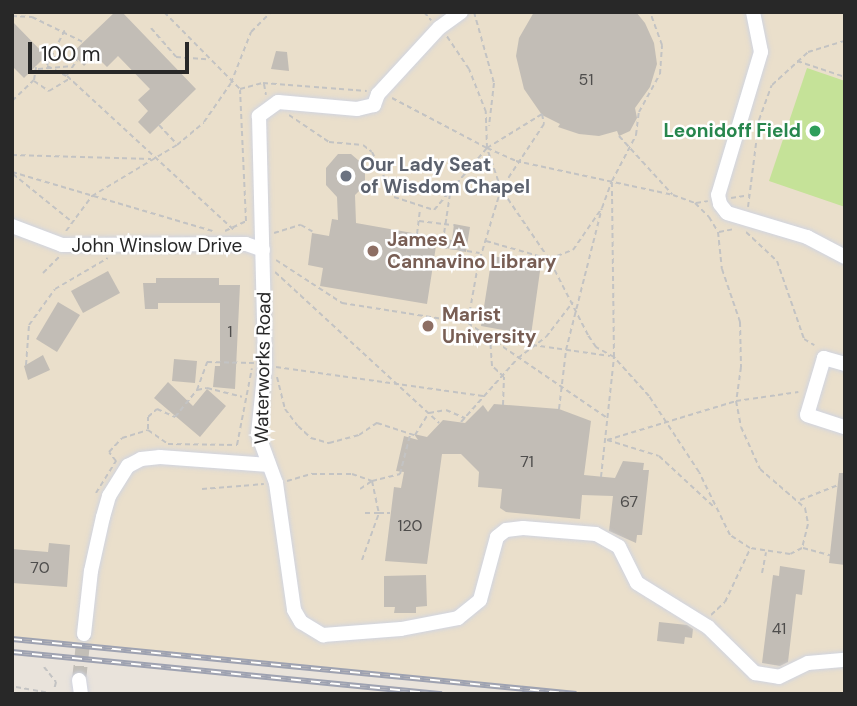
<!DOCTYPE html>
<html>
<head>
<meta charset="utf-8">
<style>
	body { margin:0 }
	#map { position:relative; width:857px; height:706px; overflow:hidden; background:#e9e3db; font-family:"DM Sans",sans-serif }
	div>[style] { position:absolute }
	.education>* { inset:0; background:#eadfcb }
	.pitch>* { inset:0; background:#c5e298 }
	.building>* { inset:0; background:#c2bdb6 }
	.minor-tunnel>* { height:14px; margin-top:-7px; transform-origin:0; background:repeating-linear-gradient(90deg,#c2beb7 0 14px,transparent 0 21px) }
	.path>* { height:2px; margin-top:-1px; transform-origin:0; background:repeating-linear-gradient(90deg,#c3c3c3 0 5px,transparent 0 8.5px) }
	.roads { filter:drop-shadow(0 0 2px #d0d4e0) drop-shadow(0 0 2px #d0d4e0) }
	.minor>* { height:14px; margin:-7px; padding:0 7px; transform-origin:7px; border-radius:7px; background:#fff }
	.rail>* { height:6px; margin-top:-3px; transform-origin:0; background:repeating-linear-gradient(90deg,#fff 0 10px,#9ea2b1 0 20px); box-sizing:border-box; border-block:2px solid #9ea2b1 }
	.dots>* { width:19px; height:19px; translate:-50% -50%; box-sizing:border-box; border:4px solid #fff; border-radius:50% }
	span { translate:-50% -50%; white-space:nowrap; text-align:center; line-height:1.15; -webkit-text-stroke:5px #fff; paint-order:stroke }
	.number-label { font-size:16px; color:#4e4d4c }
	.number-label span { -webkit-text-stroke-width:0 }
	.leisure-label { font-size:19px; color:#27864d; font-weight:700 }
	.right { translate:-100% -50%; text-align:right }
	.worship-label { font-size:19px; color:#5b616d; font-weight:700 }
	.left { translate:0 -50%; text-align:left }
	.education-label { font-size:19px; color:#785e54; font-weight:700 }
	.street-label { font-size:19px; color:#282828 }
	.frame { position:absolute; inset:0; border:14px solid #282828; pointer-events:none }
	.scale { position:absolute; left:28px; top:42px; width:161px; height:32px; box-sizing:border-box; border:4px solid #282828; border-top:0; padding-left:9px; font-size:21px; line-height:24px; white-space:nowrap; color:#282828; -webkit-text-stroke:5px #fff; paint-order:stroke }
</style>
</head>
<body>
<div id="map">
	<div class="education">
		<div style="clip-path:polygon(12px 12px,845px 12px,845px 694px,554px 694px,12px 640px)"></div>
	</div>
	<div class="pitch">
		<div style="clip-path:polygon(807px 68px,845px 81px,845px 207px,769px 181px)"></div>
	</div>
	<div class="building">
		<div style="clip-path:polygon(115px 12px,122px 12px,196px 89px,150px 134px,138px 122px,148px 111px,138px 100px,150px 89px,118px 56px,107px 67px,95px 55px,84px 66px,72px 53px)"></div>
		<div style="clip-path:polygon(534px 12px,636px 12px,645px 23px,654px 43px,657px 64px,650px 87px,635px 108px,637px 118px,630px 131px,619px 136px,617px 131px,599px 136px,579px 134px,558px 127px,560px 124px,542px 115px,524px 89px,516px 56px,519px 38px)"></div>
		<div style="clip-path:polygon(12px 21px,46px 56px,24px 78px,12px 66px)"></div>
		<div style="clip-path:polygon(276px 51px,287px 52px,289px 71px,271px 69px)"></div>
		<div style="clip-path:polygon(338px 154px,351px 154px,365px 166px,365px 185px,355px 195px,356px 223px,452px 240px,454px 224px,470px 227px,466px 252px,436px 246px,427px 304px,320px 286px,323px 268px,308px 265px,312px 233px,329px 236px,332px 219px,338px 220px,337px 197px,326px 185px,326px 168px)"></div>
		<div style="clip-path:polygon(492px 256px,541px 264px,531px 335px,481px 326px)"></div>
		<div style="clip-path:polygon(108px 271px,120px 293px,83px 313px,71px 291px)"></div>
		<div style="clip-path:polygon(156px 278px,219px 278px,219px 285px,240px 285px,235px 389px,213px 387px,215px 366px,220px 366px,220px 303px,158px 303px,158px 309px,145px 309px,143px 283px,156px 283px)"></div>
		<div style="clip-path:polygon(58px 302px,80px 315px,57px 352px,36px 339px)"></div>
		<div style="clip-path:polygon(43px 355px,50px 370px,28px 380px,24px 366px)"></div>
		<div style="clip-path:polygon(174px 359px,197px 361px,195px 383px,172px 381px)"></div>
		<div style="clip-path:polygon(168px 382px,193px 406px,207px 389px,226px 406px,200px 437px,154px 398px)"></div>
		<div style="clip-path:polygon(494px 404px,559px 409px,591px 421px,584px 475px,615px 478px,623px 461px,644px 463px,643px 470px,649px 470px,642px 535px,637px 535px,636px 543px,609px 531px,613px 496px,582px 495px,580px 519px,506px 512px,500px 508px,502px 489px,478px 487px,479px 472px,461px 454px,442px 454px,427px 564px,385px 561px,394px 487px,401px 488px,404px 472px,396px 471px,404px 436px,418px 440px,414px 434px,427px 437px,443px 420px,465px 423px,483px 405px,488px 412px)"></div>
		<div style="clip-path:polygon(839px 473px,845px 473px,845px 565px,829px 563px)"></div>
		<div style="clip-path:polygon(49px 543px,70px 545px,67px 587px,12px 583px,12px 549px,48px 552px)"></div>
		<div style="clip-path:polygon(780px 566px,805px 570px,802px 595px,796px 594px,788px 662px,780px 666px,762px 663px,773px 575px,779px 576px)"></div>
		<div style="clip-path:polygon(384px 576px,426px 575px,427px 606px,416px 607px,416px 613px,394px 613px,395px 607px,384px 607px)"></div>
		<div style="clip-path:polygon(659px 622px,687px 625px,693px 629px,692px 638px,685px 637px,684px 644px,657px 641px)"></div>
	</div>
	<div class="minor-tunnel">
		<div style="left:79px;top:680px;width:46px;rotate:-83.8deg"></div>
	</div>
	<div class="path">
		<div style="left:164px;top:12px;width:108px;rotate:45.4deg"></div>
		<div style="left:240px;top:89px;width:24px;rotate:-15deg"></div>
		<div style="left:263px;top:83px;width:104px;rotate:4.4deg"></div>
		<div style="left:424px;top:12px;width:11px;rotate:49deg"></div>
		<div style="left:474px;top:12px;width:74px;rotate:74.3deg"></div>
		<div style="left:494px;top:83px;width:43px;rotate:96.6deg"></div>
		<div style="left:12px;top:16px;width:20px;rotate:3deg"></div>
		<div style="left:32px;top:17px;width:57px;rotate:26.1deg"></div>
		<div style="left:151px;top:28px;width:38px;rotate:49deg"></div>
		<div style="left:176px;top:57px;width:31px;rotate:4deg"></div>
		<div style="left:51px;top:57px;width:27px;rotate:4deg"></div>
		<div style="left:797px;top:61px;width:51px;rotate:18.4deg"></div>
		<div style="left:47px;top:65px;width:39px;rotate:-63deg"></div>
		<div style="left:47px;top:66px;width:22px;rotate:27deg"></div>
		<div style="left:67px;top:76px;width:229px;rotate:42.7deg"></div>
		<div style="left:38px;top:69px;width:32px;rotate:-5deg"></div>
		<div style="left:67px;top:75px;width:18px;rotate:-56deg"></div>
		<div style="left:34px;top:81px;width:18px;rotate:34deg"></div>
		<div style="left:49px;top:91px;width:23px;rotate:-31deg"></div>
		<div style="left:264px;top:84px;width:11px;rotate:80deg"></div>
		<div style="left:392px;top:98px;width:107px;rotate:27.8deg"></div>
		<div style="left:487px;top:148px;width:32px;rotate:24deg"></div>
		<div style="left:516px;top:161px;width:161px;rotate:12.2deg"></div>
		<div style="left:673px;top:195px;width:23px;rotate:20deg"></div>
		<div style="left:695px;top:203px;width:20px;rotate:45deg"></div>
		<div style="left:709px;top:217px;width:17px;rotate:59deg"></div>
		<div style="left:718px;top:232px;width:37px;rotate:84deg"></div>
		<div style="left:722px;top:269px;width:56px;rotate:71.2deg"></div>
		<div style="left:740px;top:322px;width:45px;rotate:88.7deg"></div>
		<div style="left:741px;top:367px;width:34px;rotate:98deg"></div>
		<div style="left:736px;top:401px;width:26px;rotate:79deg"></div>
		<div style="left:741px;top:427px;width:46px;rotate:65.7deg"></div>
		<div style="left:760px;top:469px;width:60px;rotate:40.9deg"></div>
		<div style="left:805px;top:508px;width:16px;rotate:79deg"></div>
		<div style="left:808px;top:524px;width:25px;rotate:104deg"></div>
		<div style="left:802px;top:548px;width:13px;rotate:153deg"></div>
		<div style="left:790px;top:554px;width:40px;rotate:-171.5deg"></div>
		<div style="left:750px;top:548px;width:24px;rotate:-147deg"></div>
		<div style="left:730px;top:535px;width:70px;rotate:-116.2deg"></div>
		<div style="left:699px;top:472px;width:91px;rotate:-123.3deg"></div>
		<div style="left:649px;top:396px;width:52px;rotate:-131.9deg"></div>
		<div style="left:614px;top:357px;width:21px;rotate:-151deg"></div>
		<div style="left:596px;top:347px;width:14px;rotate:-124deg"></div>
		<div style="left:588px;top:335px;width:85px;rotate:-117.2deg"></div>
		<div style="left:549px;top:259px;width:85px;rotate:-124.4deg"></div>
		<div style="left:501px;top:189px;width:43px;rotate:-108.9deg"></div>
		<div style="left:487px;top:148px;width:36px;rotate:-92deg"></div>
		<div style="left:486px;top:112px;width:46px;rotate:-111.6deg"></div>
		<div style="left:469px;top:69px;width:40px;rotate:-124deg"></div>
		<div style="left:12px;top:101px;width:30px;rotate:-44deg"></div>
		<div style="left:34px;top:80px;width:13px;rotate:-81deg"></div>
		<div style="left:289px;top:115px;width:48px;rotate:34deg"></div>
		<div style="left:329px;top:142px;width:34px;rotate:5deg"></div>
		<div style="left:363px;top:145px;width:11px;rotate:38deg"></div>
		<div style="left:372px;top:152px;width:50px;rotate:63.9deg"></div>
		<div style="left:394px;top:197px;width:42px;rotate:18deg"></div>
		<div style="left:434px;top:210px;width:82px;rotate:-49.5deg"></div>
		<div style="left:487px;top:148px;width:65px;rotate:-31.7deg"></div>
		<div style="left:542px;top:114px;width:10px;rotate:79deg"></div>
		<div style="left:544px;top:124px;width:78px;rotate:123.5deg"></div>
		<div style="left:501px;top:189px;width:79px;rotate:106.8deg"></div>
		<div style="left:478px;top:265px;width:57px;rotate:100.1deg"></div>
		<div style="left:159px;top:125px;width:26px;rotate:47deg"></div>
		<div style="left:619px;top:136px;width:79px;rotate:47.6deg"></div>
		<div style="left:12px;top:155px;width:139px;rotate:1.6deg"></div>
		<div style="left:12px;top:172px;width:209px;rotate:16.4deg"></div>
		<div style="left:13px;top:174px;width:75px;rotate:39deg"></div>
		<div style="left:450px;top:194px;width:54px;rotate:98.6deg"></div>
		<div style="left:442px;top:247px;width:38px;rotate:9deg"></div>
		<div style="left:731px;top:198px;width:18px;rotate:-9deg"></div>
		<div style="left:696px;top:203px;width:12px;rotate:-9deg"></div>
		<div style="left:748px;top:207px;width:88px;rotate:-82.8deg"></div>
		<div style="left:759px;top:120px;width:37px;rotate:-70deg"></div>
		<div style="left:772px;top:85px;width:49px;rotate:-42.5deg"></div>
		<div style="left:808px;top:52px;width:39px;rotate:-17deg"></div>
		<div style="left:419px;top:221px;width:35px;rotate:7deg"></div>
		<div style="left:66px;top:231px;width:44px;rotate:-53.4deg"></div>
		<div style="left:92px;top:196px;width:99px;rotate:-31deg"></div>
		<div style="left:177px;top:145px;width:35px;rotate:-40deg"></div>
		<div style="left:204px;top:122px;width:47px;rotate:-55.3deg"></div>
		<div style="left:231px;top:83px;width:55px;rotate:-68.6deg"></div>
		<div style="left:251px;top:32px;width:28px;rotate:-45deg"></div>
		<div style="left:225px;top:231px;width:23px;rotate:-25deg"></div>
		<div style="left:246px;top:221px;width:131px;rotate:-92.6deg"></div>
		<div style="left:719px;top:232px;width:15px;rotate:-11deg"></div>
		<div style="left:746px;top:232px;width:42px;rotate:43.1deg"></div>
		<div style="left:777px;top:261px;width:83px;rotate:70.9deg"></div>
		<div style="left:804px;top:339px;width:12px;rotate:31deg"></div>
		<div style="left:274px;top:233px;width:28px;rotate:-17deg"></div>
		<div style="left:301px;top:225px;width:13px;rotate:29deg"></div>
		<div style="left:417px;top:234px;width:25px;rotate:-83deg"></div>
		<div style="left:486px;top:241px;width:66px;rotate:15.9deg"></div>
		<div style="left:549px;top:259px;width:26px;rotate:-21deg"></div>
		<div style="left:573px;top:250px;width:51px;rotate:-55.4deg"></div>
		<div style="left:602px;top:208px;width:27px;rotate:-70deg"></div>
		<div style="left:276px;top:260px;width:79px;rotate:33.1deg"></div>
		<div style="left:342px;top:303px;width:128px;rotate:9deg"></div>
		<div style="left:468px;top:323px;width:167px;rotate:34.3deg"></div>
		<div style="left:275px;top:272px;width:223px;rotate:42.6deg"></div>
		<div style="left:43px;top:273px;width:24px;rotate:-45deg"></div>
		<div style="left:26px;top:365px;width:40px;rotate:-85.7deg"></div>
		<div style="left:29px;top:325px;width:44px;rotate:-54.2deg"></div>
		<div style="left:55px;top:289px;width:61px;rotate:-30.3deg"></div>
		<div style="left:276px;top:367px;width:209px;rotate:8deg"></div>
		<div style="left:277px;top:377px;width:33px;rotate:76deg"></div>
		<div style="left:285px;top:409px;width:21px;rotate:53deg"></div>
		<div style="left:298px;top:426px;width:18px;rotate:43deg"></div>
		<div style="left:311px;top:438px;width:19px;rotate:16deg"></div>
		<div style="left:329px;top:443px;width:31px;rotate:-15deg"></div>
		<div style="left:359px;top:435px;width:22px;rotate:-34deg"></div>
		<div style="left:377px;top:423px;width:40px;rotate:18deg"></div>
		<div style="left:415px;top:435px;width:26px;rotate:-58deg"></div>
		<div style="left:429px;top:413px;width:17px;rotate:-10deg"></div>
		<div style="left:446px;top:410px;width:21px;rotate:23deg"></div>
		<div style="left:197px;top:390px;width:30px;rotate:-70deg"></div>
		<div style="left:207px;top:362px;width:47px;rotate:1.2deg"></div>
		<div style="left:503px;top:405px;width:28px;rotate:-88deg"></div>
		<div style="left:504px;top:377px;width:16px;rotate:-137deg"></div>
		<div style="left:492px;top:366px;width:27px;rotate:-94deg"></div>
		<div style="left:490px;top:339px;width:121px;rotate:8.1deg"></div>
		<div style="left:559px;top:409px;width:59px;rotate:-83.2deg"></div>
		<div style="left:566px;top:350px;width:146px;rotate:-75.8deg"></div>
		<div style="left:461px;top:422px;width:86px;rotate:-48.3deg"></div>
		<div style="left:518px;top:358px;width:35px;rotate:-37deg"></div>
		<div style="left:546px;top:337px;width:44px;rotate:-52.4deg"></div>
		<div style="left:148px;top:429px;width:12px;rotate:-90deg"></div>
		<div style="left:148px;top:417px;width:12px;rotate:-42deg"></div>
		<div style="left:157px;top:409px;width:20px;rotate:24deg"></div>
		<div style="left:175px;top:417px;width:35px;rotate:-51deg"></div>
		<div style="left:197px;top:390px;width:10px;rotate:-11deg"></div>
		<div style="left:207px;top:388px;width:36px;rotate:14deg"></div>
		<div style="left:607px;top:440px;width:135px;rotate:-16.8deg"></div>
		<div style="left:736px;top:401px;width:63px;rotate:-8.3deg"></div>
		<div style="left:607px;top:440px;width:54px;rotate:17.1deg"></div>
		<div style="left:659px;top:456px;width:75px;rotate:42.8deg"></div>
		<div style="left:601px;top:477px;width:121px;rotate:-83.8deg"></div>
		<div style="left:614px;top:357px;width:176px;rotate:-90.7deg"></div>
		<div style="left:612px;top:181px;width:52px;rotate:-62.4deg"></div>
		<div style="left:636px;top:135px;width:23px;rotate:-83deg"></div>
		<div style="left:639px;top:112px;width:43px;rotate:-61.1deg"></div>
		<div style="left:660px;top:74px;width:29px;rotate:-86deg"></div>
		<div style="left:662px;top:45px;width:35px;rotate:-110deg"></div>
		<div style="left:287px;top:481px;width:26px;rotate:-16deg"></div>
		<div style="left:312px;top:474px;width:40px"></div>
		<div style="left:352px;top:474px;width:21px;rotate:19deg"></div>
		<div style="left:372px;top:481px;width:29px;rotate:-14deg"></div>
		<div style="left:400px;top:474px;width:40px;rotate:-75.6deg"></div>
		<div style="left:202px;top:489px;width:62px;rotate:-4.6deg"></div>
		<div style="left:360px;top:489px;width:14px;rotate:-34deg"></div>
		<div style="left:372px;top:481px;width:33px;rotate:78deg"></div>
		<div style="left:379px;top:513px;width:14px;rotate:180deg"></div>
		<div style="left:96px;top:493px;width:38px;rotate:-58deg"></div>
		<div style="left:116px;top:461px;width:11px;rotate:-128deg"></div>
		<div style="left:109px;top:452px;width:19px;rotate:-47deg"></div>
		<div style="left:122px;top:438px;width:27px;rotate:-17deg"></div>
		<div style="left:148px;top:430px;width:24px;rotate:35deg"></div>
		<div style="left:168px;top:444px;width:69px;rotate:0.8deg"></div>
		<div style="left:237px;top:445px;width:78px;rotate:-79deg"></div>
		<div style="left:800px;top:500px;width:41px;rotate:-21.5deg"></div>
		<div style="left:803px;top:548px;width:28px;rotate:15deg"></div>
		<div style="left:362px;top:560px;width:50px;rotate:-70.1deg"></div>
		<div style="left:379px;top:513px;width:11px"></div>
		<div style="left:762px;top:573px;width:21px;rotate:-79deg"></div>
		<div style="left:711px;top:615px;width:19px;rotate:-43deg"></div>
		<div style="left:725px;top:602px;width:59px;rotate:-64.7deg"></div>
		<div style="left:44px;top:667px;width:19px;rotate:51deg"></div>
		<div style="left:56px;top:682px;width:8px;rotate:104deg"></div>
		<div style="left:16px;top:687px;width:40px;rotate:10deg"></div>
	</div>
	<div class="roads">
		<div class="minor">
			<div style="left:461px;top:12px;width:27px;rotate:144deg"></div>
			<div style="left:439px;top:28px;width:90px;rotate:132.7deg"></div>
			<div style="left:378px;top:94px;width:12px;rotate:110deg"></div>
			<div style="left:374px;top:105px;width:17px;rotate:167deg"></div>
			<div style="left:357px;top:109px;width:79px;rotate:-174.9deg"></div>
			<div style="left:278px;top:102px;width:24px;rotate:144deg"></div>
			<div style="left:259px;top:116px;width:250px;rotate:88.6deg"></div>
			<div style="left:265px;top:366px;width:68px;rotate:95.9deg"></div>
			<div style="left:258px;top:434px;width:52px;rotate:69.8deg"></div>
			<div style="left:276px;top:483px;width:128px;rotate:81.9deg"></div>
			<div style="left:294px;top:610px;width:14px;rotate:60deg"></div>
			<div style="left:301px;top:622px;width:26px;rotate:31deg"></div>
			<div style="left:323px;top:635px;width:78px;rotate:-4.4deg"></div>
			<div style="left:401px;top:629px;width:58px;rotate:-10.9deg"></div>
			<div style="left:458px;top:618px;width:28px;rotate:-39deg"></div>
			<div style="left:480px;top:600px;width:65px;rotate:-74.9deg"></div>
			<div style="left:497px;top:537px;width:11px;rotate:-38deg"></div>
			<div style="left:506px;top:530px;width:17px;rotate:-7deg"></div>
			<div style="left:523px;top:528px;width:73px;rotate:4.7deg"></div>
			<div style="left:596px;top:534px;width:26px;rotate:29deg"></div>
			<div style="left:619px;top:547px;width:40px;rotate:63.4deg"></div>
			<div style="left:637px;top:583px;width:84px;rotate:31.8deg"></div>
			<div style="left:708px;top:627px;width:66px;rotate:44.4deg"></div>
			<div style="left:755px;top:673px;width:24px;rotate:9deg"></div>
			<div style="left:779px;top:677px;width:32px;rotate:-26deg"></div>
			<div style="left:808px;top:663px;width:37px;rotate:-5deg"></div>
			<div style="left:753px;top:12px;width:41px;rotate:78.7deg"></div>
			<div style="left:761px;top:52px;width:149px;rotate:106.7deg"></div>
			<div style="left:718px;top:195px;width:9px;rotate:77deg"></div>
			<div style="left:720px;top:204px;width:11px;rotate:52deg"></div>
			<div style="left:727px;top:213px;width:84px;rotate:16.7deg"></div>
			<div style="left:807px;top:237px;width:43px;rotate:27.8deg"></div>
			<div style="left:12px;top:226px;width:53px;rotate:20.8deg"></div>
			<div style="left:62px;top:245px;width:184px;rotate:-0.3deg"></div>
			<div style="left:246px;top:244px;width:18px;rotate:19deg"></div>
			<div style="left:845px;top:364px;width:22px;rotate:-164deg"></div>
			<div style="left:824px;top:358px;width:59px;rotate:106.6deg"></div>
			<div style="left:807px;top:415px;width:40px;rotate:18deg"></div>
			<div style="left:84px;top:634px;width:63px;rotate:-83.7deg"></div>
			<div style="left:91px;top:571px;width:55px;rotate:-77.5deg"></div>
			<div style="left:103px;top:517px;width:22px;rotate:-74deg"></div>
			<div style="left:109px;top:496px;width:36px;rotate:-58deg"></div>
			<div style="left:128px;top:466px;width:15px;rotate:-28deg"></div>
			<div style="left:141px;top:459px;width:19px;rotate:-6deg"></div>
			<div style="left:160px;top:457px;width:109px;rotate:4.2deg"></div>
			<div style="left:79px;top:680px;width:14px;rotate:82deg"></div>
		</div>
	</div>
	<div class="rail">
		<div style="left:12px;top:639px;width:567px;rotate:5.57deg"></div>
		<div style="left:12px;top:652px;width:432px;rotate:5.6deg"></div>
	</div>
	<div class="dots">
		<div style="left:815px;top:131px;background:#2e9e5b"></div>
		<div style="left:346px;top:176px;background:#6b7280"></div>
		<div style="left:373px;top:251px;background:#8d6e63"></div>
		<div style="left:428px;top:326px;background:#8d6e63"></div>
	</div>
	<div class="number-label">
		<span style="left:586px;top:80px">51</span>
		<span style="left:230px;top:332px">1</span>
		<span style="left:527px;top:462px">71</span>
		<span style="left:629px;top:502px">67</span>
		<span style="left:410px;top:526px">120</span>
		<span style="left:40px;top:568px">70</span>
		<span style="left:779px;top:629px">41</span>
	</div>
	<div class="leisure-label">
		<span class="right" style="left:801px;top:131px">Leonidoff Field</span>
	</div>
	<div class="worship-label">
		<span class="left" style="left:360px;top:176px">Our Lady Seat<br>of Wisdom Chapel</span>
	</div>
	<div class="education-label">
		<span class="left" style="left:387px;top:251px">James A<br>Cannavino Library</span>
		<span class="left" style="left:442px;top:326px">Marist<br>University</span>
	</div>
	<div class="street-label">
		<span style="left:157px;top:246px">John Winslow Drive</span>
		<span style="left:263px;top:368px;rotate:-89deg">Waterworks Road</span>
	</div>
	<div class="frame"></div>
	<div class="scale">100 m</div>
</div>
</body>
</html>
